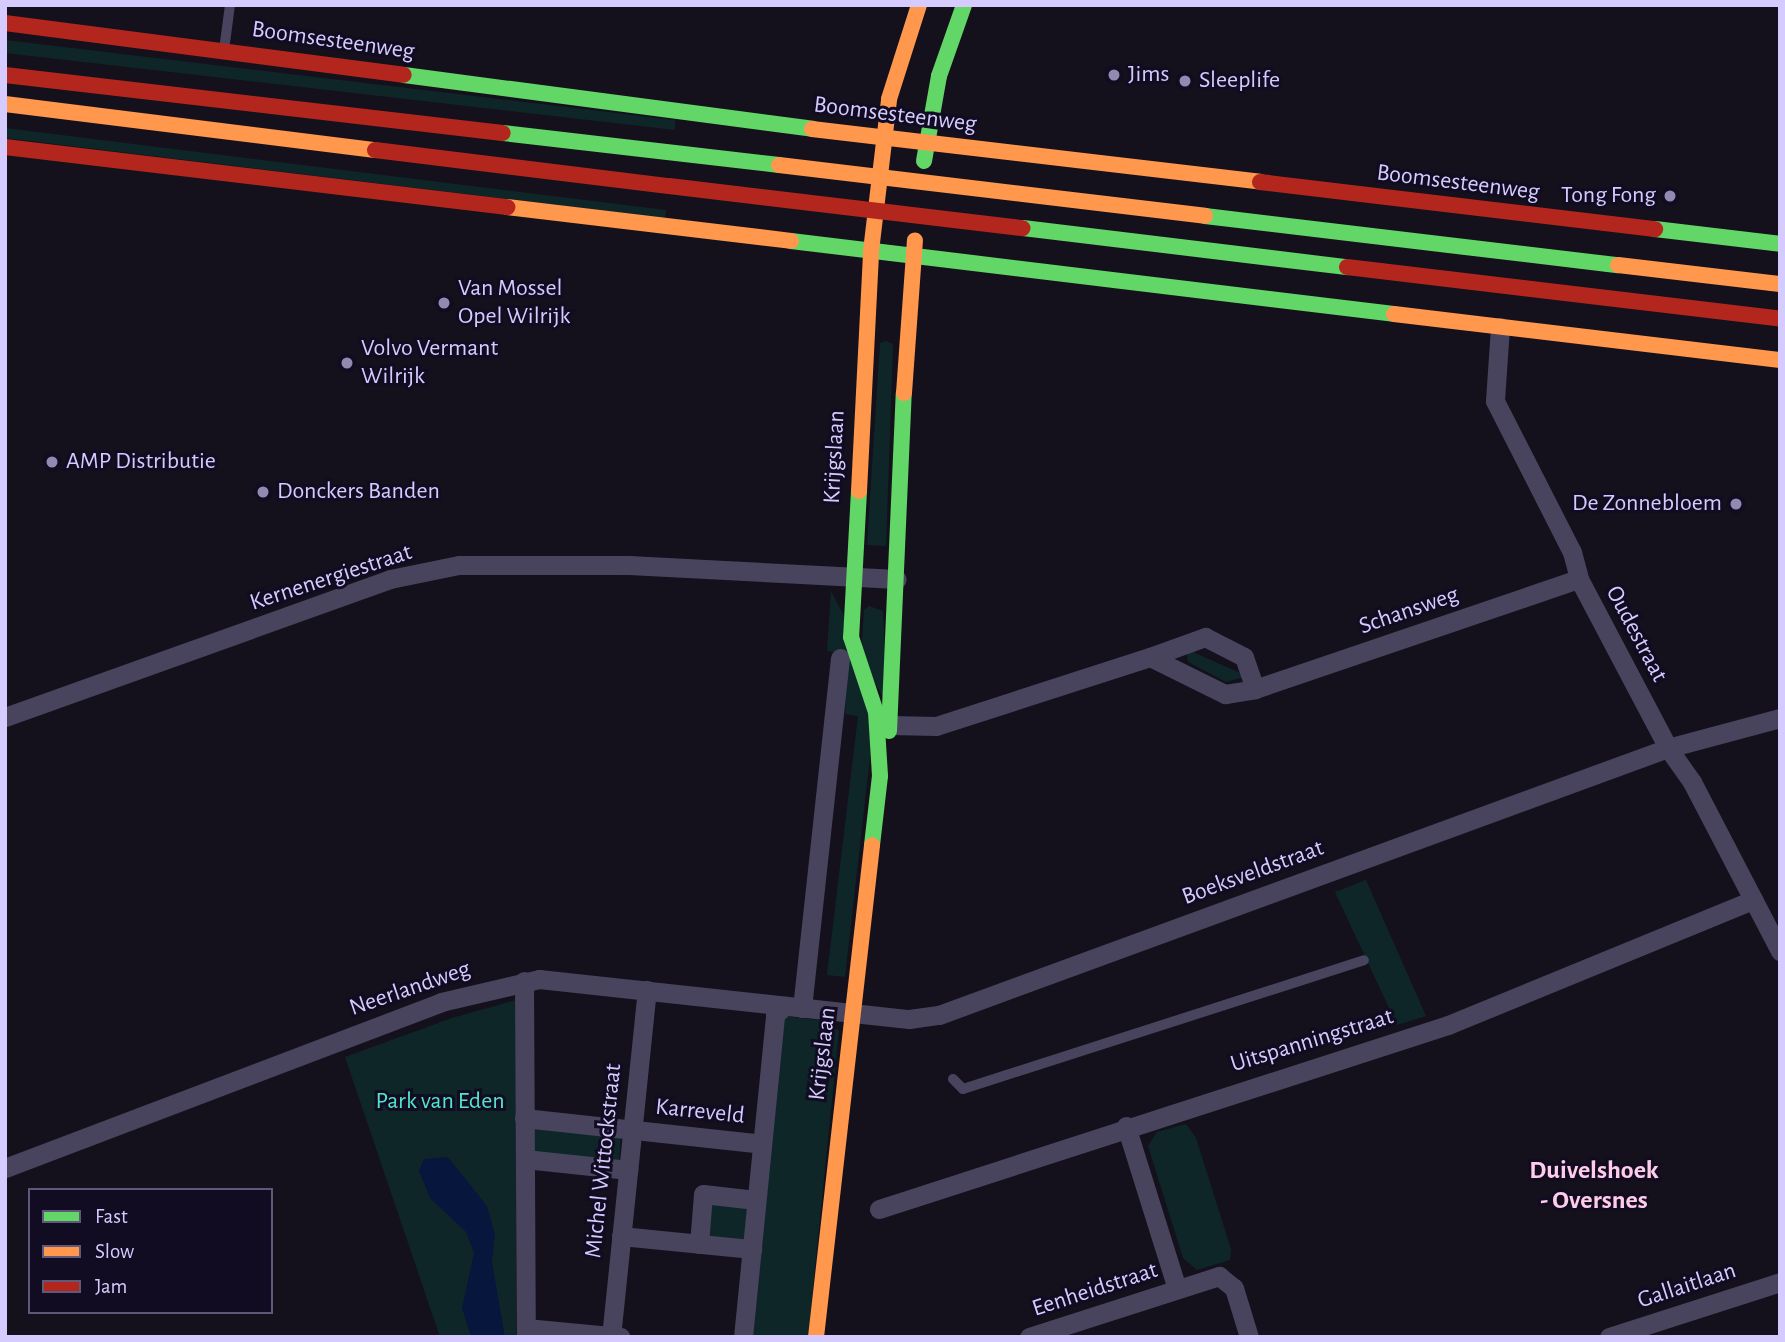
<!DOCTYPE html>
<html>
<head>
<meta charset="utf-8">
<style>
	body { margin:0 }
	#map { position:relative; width:1785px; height:1342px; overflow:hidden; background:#14111c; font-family:"Alegreya Sans",sans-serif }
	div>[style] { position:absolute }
	.green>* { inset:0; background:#0f2629 }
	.water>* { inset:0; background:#07163c }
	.lane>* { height:10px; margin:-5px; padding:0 5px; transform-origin:5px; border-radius:5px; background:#48445d }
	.street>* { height:19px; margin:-9.5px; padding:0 9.5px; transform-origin:9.5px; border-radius:9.5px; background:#48445d }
	.fast>* { height:16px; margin:-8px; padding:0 8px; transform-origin:8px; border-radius:8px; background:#63d668 }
	.slow>* { height:16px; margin:-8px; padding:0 8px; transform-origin:8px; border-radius:8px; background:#ff974d }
	.jam>* { height:16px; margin:-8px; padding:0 8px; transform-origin:8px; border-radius:8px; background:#b3261e }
	.fast-bridge>* { height:16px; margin:-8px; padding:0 8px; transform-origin:8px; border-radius:8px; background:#63d668 }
	.slow-bridge>* { height:16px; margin:-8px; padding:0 8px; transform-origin:8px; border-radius:8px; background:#ff974d }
	.jam-bridge>* { height:16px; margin:-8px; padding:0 8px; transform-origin:8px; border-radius:8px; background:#b3261e }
	.dots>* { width:19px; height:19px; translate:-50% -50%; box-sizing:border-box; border:4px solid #110c21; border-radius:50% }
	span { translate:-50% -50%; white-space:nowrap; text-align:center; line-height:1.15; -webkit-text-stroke:6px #110c21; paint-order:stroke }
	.street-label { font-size:24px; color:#d6cbff }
	.poi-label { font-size:24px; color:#d6cbff }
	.left { translate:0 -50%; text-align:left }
	.right { translate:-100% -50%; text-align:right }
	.park-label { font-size:24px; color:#51e5cd }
	.neighbourhood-label { font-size:26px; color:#ffcde9; font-weight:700 }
	.frame { position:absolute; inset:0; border:7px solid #d6cbff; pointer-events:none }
	.legend { position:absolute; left:28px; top:1188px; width:245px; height:126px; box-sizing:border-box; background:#110c21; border:2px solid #60587a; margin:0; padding:9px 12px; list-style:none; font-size:21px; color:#d6cbff }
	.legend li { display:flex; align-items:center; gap:14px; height:35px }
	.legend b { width:35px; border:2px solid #60587a }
</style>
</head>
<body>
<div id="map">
	<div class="green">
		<div style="clip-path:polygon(5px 40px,675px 120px,675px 130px,5px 53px)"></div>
		<div style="clip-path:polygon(5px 128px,666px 210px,665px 218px,5px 138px)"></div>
		<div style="clip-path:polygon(886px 341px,893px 344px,886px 546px,867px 545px,880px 343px)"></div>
		<div style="clip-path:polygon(831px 591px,843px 614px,873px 731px,845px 977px,827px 975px,858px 716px,845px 714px,848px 661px,842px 653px,827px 651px)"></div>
		<div style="clip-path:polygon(869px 606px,883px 611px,887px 704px,861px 658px,864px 610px)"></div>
		<div style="clip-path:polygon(1186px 649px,1195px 649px,1195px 653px,1247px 676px,1226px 682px,1188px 662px)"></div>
		<div style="clip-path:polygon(1366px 880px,1426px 1016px,1397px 1025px,1335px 892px)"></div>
		<div style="clip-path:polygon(516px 1000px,516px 1337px,440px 1337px,345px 1057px,452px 1018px)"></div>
		<div style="clip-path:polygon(782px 1016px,828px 1021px,839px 1031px,808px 1337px,750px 1337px)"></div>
		<div style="clip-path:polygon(1186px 1124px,1196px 1138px,1231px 1249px,1230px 1260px,1197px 1270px,1183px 1258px,1148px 1146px,1157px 1132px)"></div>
		<div style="clip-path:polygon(534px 1126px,621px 1134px,619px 1162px,532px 1153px)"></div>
		<div style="clip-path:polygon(709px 1201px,751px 1205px,748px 1243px,705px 1239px)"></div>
	</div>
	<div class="water">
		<div style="clip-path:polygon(448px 1157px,487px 1206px,495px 1234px,492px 1262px,505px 1337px,471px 1337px,462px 1308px,474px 1253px,466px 1232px,430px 1198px,419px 1171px,424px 1159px)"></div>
	</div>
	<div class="lane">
		<div style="left:224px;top:50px;width:45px;rotate:-82.4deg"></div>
		<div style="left:953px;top:1079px;width:14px;rotate:45deg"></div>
		<div style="left:963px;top:1089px;width:421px;rotate:-17.8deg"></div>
	</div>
	<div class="street">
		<div style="left:1500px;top:327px;width:74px;rotate:93.9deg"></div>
		<div style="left:1495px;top:401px;width:169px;rotate:63deg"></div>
		<div style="left:1572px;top:552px;width:28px;rotate:75deg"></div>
		<div style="left:1579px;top:579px;width:191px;rotate:62.2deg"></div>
		<div style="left:1668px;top:748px;width:42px;rotate:54.8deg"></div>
		<div style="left:1692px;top:782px;width:191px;rotate:62.5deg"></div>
		<div style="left:1150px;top:657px;width:59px;rotate:-20deg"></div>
		<div style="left:1205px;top:637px;width:44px;rotate:27.1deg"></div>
		<div style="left:1244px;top:657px;width:34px;rotate:71deg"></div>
		<div style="left:5px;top:717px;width:409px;rotate:-19.7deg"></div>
		<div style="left:390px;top:579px;width:70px;rotate:-11.5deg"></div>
		<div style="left:459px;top:565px;width:170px"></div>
		<div style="left:629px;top:565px;width:268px;rotate:3deg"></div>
		<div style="left:890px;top:725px;width:46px;rotate:1.2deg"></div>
		<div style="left:936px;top:726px;width:225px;rotate:-17.9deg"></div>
		<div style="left:1150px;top:657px;width:84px;rotate:26.3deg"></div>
		<div style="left:1225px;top:694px;width:30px;rotate:-9deg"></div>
		<div style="left:1255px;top:689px;width:342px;rotate:-18.8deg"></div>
		<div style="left:524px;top:981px;width:356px;rotate:89.7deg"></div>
		<div style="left:802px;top:1008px;width:352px;rotate:-83.8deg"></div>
		<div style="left:524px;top:1118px;width:239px;rotate:6.2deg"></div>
		<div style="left:1126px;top:1126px;width:171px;rotate:72.6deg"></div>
		<div style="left:525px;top:1159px;width:104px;rotate:6.1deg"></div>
		<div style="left:5px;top:1168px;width:467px;rotate:-20.8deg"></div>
		<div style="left:441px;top:1002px;width:101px;rotate:-13.2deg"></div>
		<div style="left:539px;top:979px;width:372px;rotate:6.2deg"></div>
		<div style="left:909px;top:1019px;width:30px;rotate:-8deg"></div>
		<div style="left:939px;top:1015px;width:776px;rotate:-20.12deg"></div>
		<div style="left:1668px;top:748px;width:116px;rotate:-15deg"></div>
		<div style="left:879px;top:1209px;width:598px;rotate:-17.92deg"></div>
		<div style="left:1448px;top:1025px;width:330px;rotate:-22.3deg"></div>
		<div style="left:621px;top:1236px;width:132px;rotate:5.7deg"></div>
		<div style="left:699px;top:1244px;width:50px;rotate:-85.4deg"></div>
		<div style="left:703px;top:1194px;width:53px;rotate:6.5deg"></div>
		<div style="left:526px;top:1328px;width:95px;rotate:5.4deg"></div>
		<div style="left:611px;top:1337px;width:349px;rotate:-84.1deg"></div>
		<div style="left:743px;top:1337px;width:325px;rotate:-84.3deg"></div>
		<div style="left:775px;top:1014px;width:13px;rotate:-39deg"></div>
		<div style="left:1029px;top:1337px;width:200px;rotate:-17.8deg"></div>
		<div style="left:1219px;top:1276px;width:19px;rotate:39deg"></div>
		<div style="left:1234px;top:1288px;width:51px;rotate:73deg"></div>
		<div style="left:1609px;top:1337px;width:180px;rotate:-17.8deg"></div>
	</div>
	<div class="fast">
		<div style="left:404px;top:75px;width:412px;rotate:7.5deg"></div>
		<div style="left:503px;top:133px;width:278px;rotate:6.6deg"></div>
		<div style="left:924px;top:161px;width:86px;rotate:-80deg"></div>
		<div style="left:939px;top:76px;width:75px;rotate:-70.6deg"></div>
		<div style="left:1205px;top:216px;width:416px;rotate:6.8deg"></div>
		<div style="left:1655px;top:229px;width:126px;rotate:6.8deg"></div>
		<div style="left:791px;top:241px;width:607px;rotate:6.9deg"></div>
		<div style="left:859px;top:491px;width:146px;rotate:93.1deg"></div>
		<div style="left:851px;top:637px;width:79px;rotate:71.6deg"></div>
		<div style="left:876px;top:712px;width:64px;rotate:86.4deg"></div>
		<div style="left:880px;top:776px;width:69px;rotate:96.6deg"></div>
		<div style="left:889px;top:731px;width:338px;rotate:-87.5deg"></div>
	</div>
	<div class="slow">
		<div style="left:5px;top:104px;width:373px;rotate:7.1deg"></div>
		<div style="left:812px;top:129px;width:451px;rotate:6.7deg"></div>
		<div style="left:507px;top:207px;width:286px;rotate:6.8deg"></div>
		<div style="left:1618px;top:265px;width:163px;rotate:6.7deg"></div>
		<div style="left:1394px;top:314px;width:389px;rotate:6.8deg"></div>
		<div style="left:904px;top:393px;width:153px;rotate:-85.9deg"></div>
		<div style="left:859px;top:491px;width:240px;rotate:-87.1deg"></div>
		<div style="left:871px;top:251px;width:153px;rotate:-83.2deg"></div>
		<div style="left:889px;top:99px;width:99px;rotate:-72.3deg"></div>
		<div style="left:816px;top:1337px;width:495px;rotate:-83.5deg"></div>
	</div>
	<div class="jam">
		<div style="left:5px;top:23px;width:402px;rotate:7.4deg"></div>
		<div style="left:5px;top:75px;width:501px;rotate:6.64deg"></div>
		<div style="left:5px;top:147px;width:506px;rotate:6.82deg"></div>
		<div style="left:375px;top:150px;width:296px;rotate:7deg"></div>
		<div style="left:1260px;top:182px;width:398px;rotate:6.8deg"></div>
	</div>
	<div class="fast-bridge">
		<div style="left:1023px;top:228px;width:326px;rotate:6.9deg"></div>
	</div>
	<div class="slow-bridge">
		<div style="left:779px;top:165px;width:429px;rotate:6.8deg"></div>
	</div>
	<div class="jam-bridge">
		<div style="left:669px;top:186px;width:356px;rotate:6.8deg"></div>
		<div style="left:1347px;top:267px;width:436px;rotate:6.8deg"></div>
	</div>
	<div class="dots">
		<div style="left:1114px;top:75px;background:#928ab0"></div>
		<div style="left:1185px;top:81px;background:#928ab0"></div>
		<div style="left:1670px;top:196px;background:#928ab0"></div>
		<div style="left:444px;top:303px;background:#928ab0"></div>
		<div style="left:347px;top:363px;background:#928ab0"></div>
		<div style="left:52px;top:462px;background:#928ab0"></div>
		<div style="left:263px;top:492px;background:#928ab0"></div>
		<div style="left:1736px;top:504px;background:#928ab0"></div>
	</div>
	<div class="street-label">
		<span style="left:333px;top:41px;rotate:8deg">Boomsesteenweg</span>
		<span style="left:895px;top:115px;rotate:7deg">Boomsesteenweg</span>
		<span style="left:1458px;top:183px;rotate:7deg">Boomsesteenweg</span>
		<span style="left:835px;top:457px;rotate:-87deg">Krijgslaan</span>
		<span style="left:331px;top:578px;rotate:-18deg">Kernenergiestraat</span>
		<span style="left:1409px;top:611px;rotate:-19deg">Schansweg</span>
		<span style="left:1636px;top:634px;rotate:62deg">Oudestraat</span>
		<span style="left:1253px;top:873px;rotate:-20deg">Boeksveldstraat</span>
		<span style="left:410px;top:989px;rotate:-19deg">Neerlandweg</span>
		<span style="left:1312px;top:1041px;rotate:-17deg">Uitspanningstraat</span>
		<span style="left:823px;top:1054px;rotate:-83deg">Krijgslaan</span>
		<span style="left:700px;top:1112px;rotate:6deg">Karreveld</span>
		<span style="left:604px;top:1161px;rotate:-84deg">Michel Wittockstraat</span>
		<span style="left:1687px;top:1286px;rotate:-18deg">Gallaitlaan</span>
		<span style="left:1095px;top:1290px;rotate:-18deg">Eenheidstraat</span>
	</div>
	<div class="poi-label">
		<span class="left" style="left:1128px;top:75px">Jims</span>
		<span class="left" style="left:1199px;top:81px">Sleeplife</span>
		<span class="right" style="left:1656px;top:196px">Tong Fong</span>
		<span class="left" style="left:458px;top:303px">Van Mossel<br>Opel Wilrijk</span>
		<span class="left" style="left:361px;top:363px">Volvo Vermant<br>Wilrijk</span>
		<span class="left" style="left:66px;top:462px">AMP Distributie</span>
		<span class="left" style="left:277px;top:492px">Donckers Banden</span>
		<span class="right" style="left:1722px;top:504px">De Zonnebloem</span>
	</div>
	<div class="park-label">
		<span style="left:440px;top:1102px">Park van Eden</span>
	</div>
	<div class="neighbourhood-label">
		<span style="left:1594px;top:1186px">Duivelshoek<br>- Oversnes</span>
	</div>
	<div class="frame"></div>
	<ul class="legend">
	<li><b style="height:9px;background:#63d668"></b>Fast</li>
	<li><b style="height:9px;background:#ff974d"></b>Slow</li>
	<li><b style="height:9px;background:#b3261e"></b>Jam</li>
	</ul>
</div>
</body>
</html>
